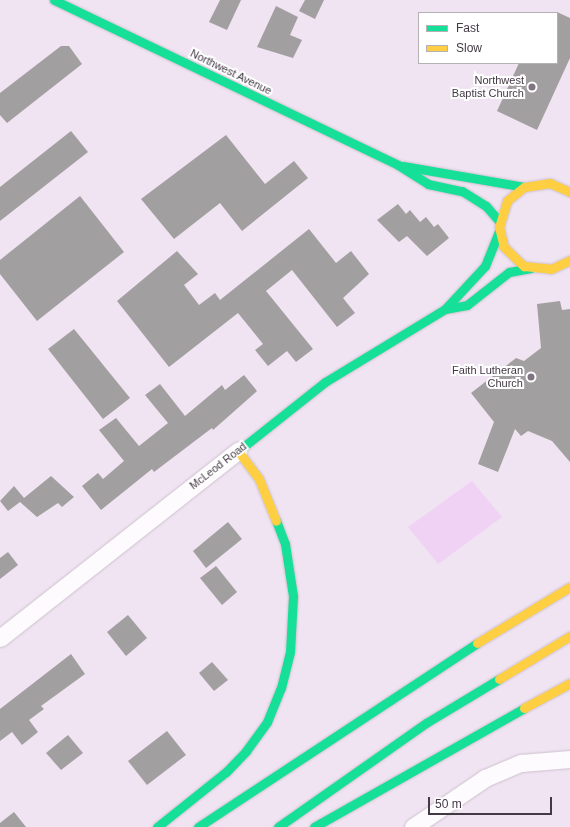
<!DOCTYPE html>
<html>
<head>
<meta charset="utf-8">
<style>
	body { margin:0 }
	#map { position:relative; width:570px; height:827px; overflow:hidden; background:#f0e3f2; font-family:Arial,sans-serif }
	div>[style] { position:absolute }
	.green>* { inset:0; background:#f0d3f4 }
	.building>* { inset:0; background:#a29fa0 }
	.roads { filter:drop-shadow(0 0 1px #cdc2ce) drop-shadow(0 0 1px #cdc2ce) }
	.street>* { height:17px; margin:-8.5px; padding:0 8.5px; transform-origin:8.5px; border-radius:8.5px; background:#fdfbfd }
	.fast>* { height:9px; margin:-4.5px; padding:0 4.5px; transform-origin:4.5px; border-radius:4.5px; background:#16e098 }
	.slow>* { height:9px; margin:-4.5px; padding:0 4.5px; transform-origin:4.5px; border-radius:4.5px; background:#ffcf43 }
	.dots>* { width:11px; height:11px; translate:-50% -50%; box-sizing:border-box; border:2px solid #fff; border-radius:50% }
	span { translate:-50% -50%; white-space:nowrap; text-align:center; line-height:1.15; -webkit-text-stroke:4px #fff; paint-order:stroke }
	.street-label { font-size:11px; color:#433944 }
	.poi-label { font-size:11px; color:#433944 }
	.right { translate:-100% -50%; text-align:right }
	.legend { position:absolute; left:418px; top:12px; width:140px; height:52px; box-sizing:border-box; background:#fff; border:1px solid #b4b0b4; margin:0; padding:5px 7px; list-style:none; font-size:12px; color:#433944 }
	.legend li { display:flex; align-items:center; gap:8px; height:20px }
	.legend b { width:20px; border:1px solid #b4b0b4 }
	.scale { position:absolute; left:428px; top:797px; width:124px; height:18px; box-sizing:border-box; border:2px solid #433944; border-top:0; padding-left:5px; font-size:12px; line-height:14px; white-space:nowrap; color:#433944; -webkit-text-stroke:3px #fff; paint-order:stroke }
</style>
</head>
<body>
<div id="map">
	<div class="green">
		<div style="clip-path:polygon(472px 481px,502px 517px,438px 564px,408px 527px)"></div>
	</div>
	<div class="building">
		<div style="clip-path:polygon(220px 0,241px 0,227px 30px,209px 22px)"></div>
		<div style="clip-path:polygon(305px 0,324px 0,315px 19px,299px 11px)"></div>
		<div style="clip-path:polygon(276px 6px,298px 17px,290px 35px,302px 40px,293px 58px,257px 47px)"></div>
		<div style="clip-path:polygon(557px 12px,570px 18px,570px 58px,537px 130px,497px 111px,519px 63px,557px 63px)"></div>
		<div style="clip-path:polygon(61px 46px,69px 46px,82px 64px,7px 123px,0 115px,0 93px)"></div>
		<div style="clip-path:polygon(71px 131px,88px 152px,0 221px,0 187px)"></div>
		<div style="clip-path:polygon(226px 135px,265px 184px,294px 161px,308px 178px,242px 231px,220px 203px,174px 239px,141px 199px)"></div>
		<div style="clip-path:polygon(80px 196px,124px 252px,37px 321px,0 274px,0 260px)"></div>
		<div style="clip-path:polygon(398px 204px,406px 214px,410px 210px,420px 222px,426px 217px,434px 227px,438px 224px,449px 238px,427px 256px,407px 236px,399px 242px,377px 220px)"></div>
		<div style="clip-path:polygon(309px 229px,336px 263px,351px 251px,369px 274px,343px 298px,355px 313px,337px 327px,292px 270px,266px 291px,313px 349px,296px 362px,287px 351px,268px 366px,255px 350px,263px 344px,238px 313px,169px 367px,117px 301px,177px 251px,198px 274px,184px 285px,199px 305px,215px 293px,220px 300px)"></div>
		<div style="clip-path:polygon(560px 301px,562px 310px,570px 309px,570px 462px,552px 441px,528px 431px,521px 436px,515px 429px,498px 472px,478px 464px,494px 422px,471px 393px,516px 358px,524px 361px,541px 348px,537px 304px)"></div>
		<div style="clip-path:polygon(74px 329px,130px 398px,103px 419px,48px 349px)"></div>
		<div style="clip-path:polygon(244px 375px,257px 391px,213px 430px,212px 428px,154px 472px,152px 469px,101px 510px,82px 486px,98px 473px,103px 479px,124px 461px,99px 430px,116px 418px,139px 446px,168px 423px,145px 395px,160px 384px,185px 416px,222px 385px,225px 390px)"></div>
		<div style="clip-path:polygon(51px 476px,74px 497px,62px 507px,58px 503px,37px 517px,20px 502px,8px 511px,0 501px,14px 486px,24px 498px)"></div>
		<div style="clip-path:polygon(228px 522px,242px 539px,206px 568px,193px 551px)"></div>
		<div style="clip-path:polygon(8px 552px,18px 565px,0 579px,0 558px)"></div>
		<div style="clip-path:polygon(216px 566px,237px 592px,222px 605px,200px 578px)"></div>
		<div style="clip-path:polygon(128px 615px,147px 638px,126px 656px,107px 632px)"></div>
		<div style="clip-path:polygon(71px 654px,85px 674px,41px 706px,44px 709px,29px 720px,38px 732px,22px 745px,12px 732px,0 741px,0 709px)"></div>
		<div style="clip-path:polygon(212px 662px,228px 680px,214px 691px,199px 673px)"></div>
		<div style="clip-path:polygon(167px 731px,186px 755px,147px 785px,128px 761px)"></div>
		<div style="clip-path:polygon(68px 735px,83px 753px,61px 770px,46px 753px)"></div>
		<div style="clip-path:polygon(14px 812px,26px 827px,0 827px,0 823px)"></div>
	</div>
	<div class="roads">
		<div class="street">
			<div style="left:0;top:638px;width:303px;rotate:-38.2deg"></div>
			<div style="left:413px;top:827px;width:87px;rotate:-34.2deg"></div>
			<div style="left:485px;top:778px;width:39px;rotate:-23deg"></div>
			<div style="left:521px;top:763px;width:49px;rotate:-4.7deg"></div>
		</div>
		<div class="fast">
			<div style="left:54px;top:0;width:382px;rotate:25.6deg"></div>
			<div style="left:398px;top:165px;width:36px;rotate:32deg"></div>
			<div style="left:428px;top:184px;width:35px;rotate:12deg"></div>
			<div style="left:462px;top:191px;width:28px;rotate:32deg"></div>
			<div style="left:486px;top:206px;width:20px;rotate:49deg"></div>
			<div style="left:403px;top:166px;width:123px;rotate:9.8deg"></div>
			<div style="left:445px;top:309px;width:59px;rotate:-47.1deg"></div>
			<div style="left:485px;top:266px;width:37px;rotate:-68deg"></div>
			<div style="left:238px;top:451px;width:111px;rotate:-38.4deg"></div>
			<div style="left:325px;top:382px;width:140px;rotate:-31.3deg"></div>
			<div style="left:445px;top:309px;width:22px;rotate:-10deg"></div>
			<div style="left:467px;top:305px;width:53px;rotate:-38.2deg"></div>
			<div style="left:509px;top:272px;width:22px;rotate:-10deg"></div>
			<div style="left:157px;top:827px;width:88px;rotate:-38.6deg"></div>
			<div style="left:226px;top:772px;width:29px;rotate:-46deg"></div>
			<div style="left:246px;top:751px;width:36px;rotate:-54deg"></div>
			<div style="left:267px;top:722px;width:37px;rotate:-68deg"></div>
			<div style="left:281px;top:688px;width:37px;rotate:-76deg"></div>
			<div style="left:290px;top:652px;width:56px;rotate:-86.9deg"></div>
			<div style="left:293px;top:596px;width:53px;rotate:-98.7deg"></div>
			<div style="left:285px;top:544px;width:25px;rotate:-111deg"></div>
			<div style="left:198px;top:827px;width:334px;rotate:-33.4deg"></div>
			<div style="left:278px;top:827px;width:181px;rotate:-35.1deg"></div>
			<div style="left:426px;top:723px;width:85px;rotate:-31.1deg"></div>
			<div style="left:314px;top:827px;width:241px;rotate:-29.5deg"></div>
		</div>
		<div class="slow">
			<div style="left:570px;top:192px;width:22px;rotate:-156deg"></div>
			<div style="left:550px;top:183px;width:26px;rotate:171deg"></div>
			<div style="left:524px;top:187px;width:22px;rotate:141deg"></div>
			<div style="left:507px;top:201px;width:27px;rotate:107deg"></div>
			<div style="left:499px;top:227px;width:21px;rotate:76deg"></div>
			<div style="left:504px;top:247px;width:28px;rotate:44deg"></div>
			<div style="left:524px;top:266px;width:27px;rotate:6deg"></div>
			<div style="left:551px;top:269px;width:21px;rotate:-25deg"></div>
			<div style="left:238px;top:451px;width:35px;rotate:53deg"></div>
			<div style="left:259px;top:479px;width:45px;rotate:68deg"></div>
			<div style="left:477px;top:643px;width:109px;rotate:-31.1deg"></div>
			<div style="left:499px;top:679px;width:83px;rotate:-31.2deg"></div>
			<div style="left:524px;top:708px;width:52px;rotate:-28.5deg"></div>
		</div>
	</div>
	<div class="dots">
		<div style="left:532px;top:87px;background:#807481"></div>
		<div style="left:531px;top:377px;background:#807481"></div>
	</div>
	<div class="street-label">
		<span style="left:231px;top:72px;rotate:26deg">Northwest Avenue</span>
		<span style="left:218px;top:466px;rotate:-38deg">McLeod Road</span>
	</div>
	<div class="poi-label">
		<span class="right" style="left:524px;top:87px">Northwest<br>Baptist Church</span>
		<span class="right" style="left:523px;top:377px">Faith Lutheran<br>Church</span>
	</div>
	<ul class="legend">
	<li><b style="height:5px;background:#16e098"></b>Fast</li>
	<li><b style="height:5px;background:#ffcf43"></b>Slow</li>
	</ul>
	<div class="scale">50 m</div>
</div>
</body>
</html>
